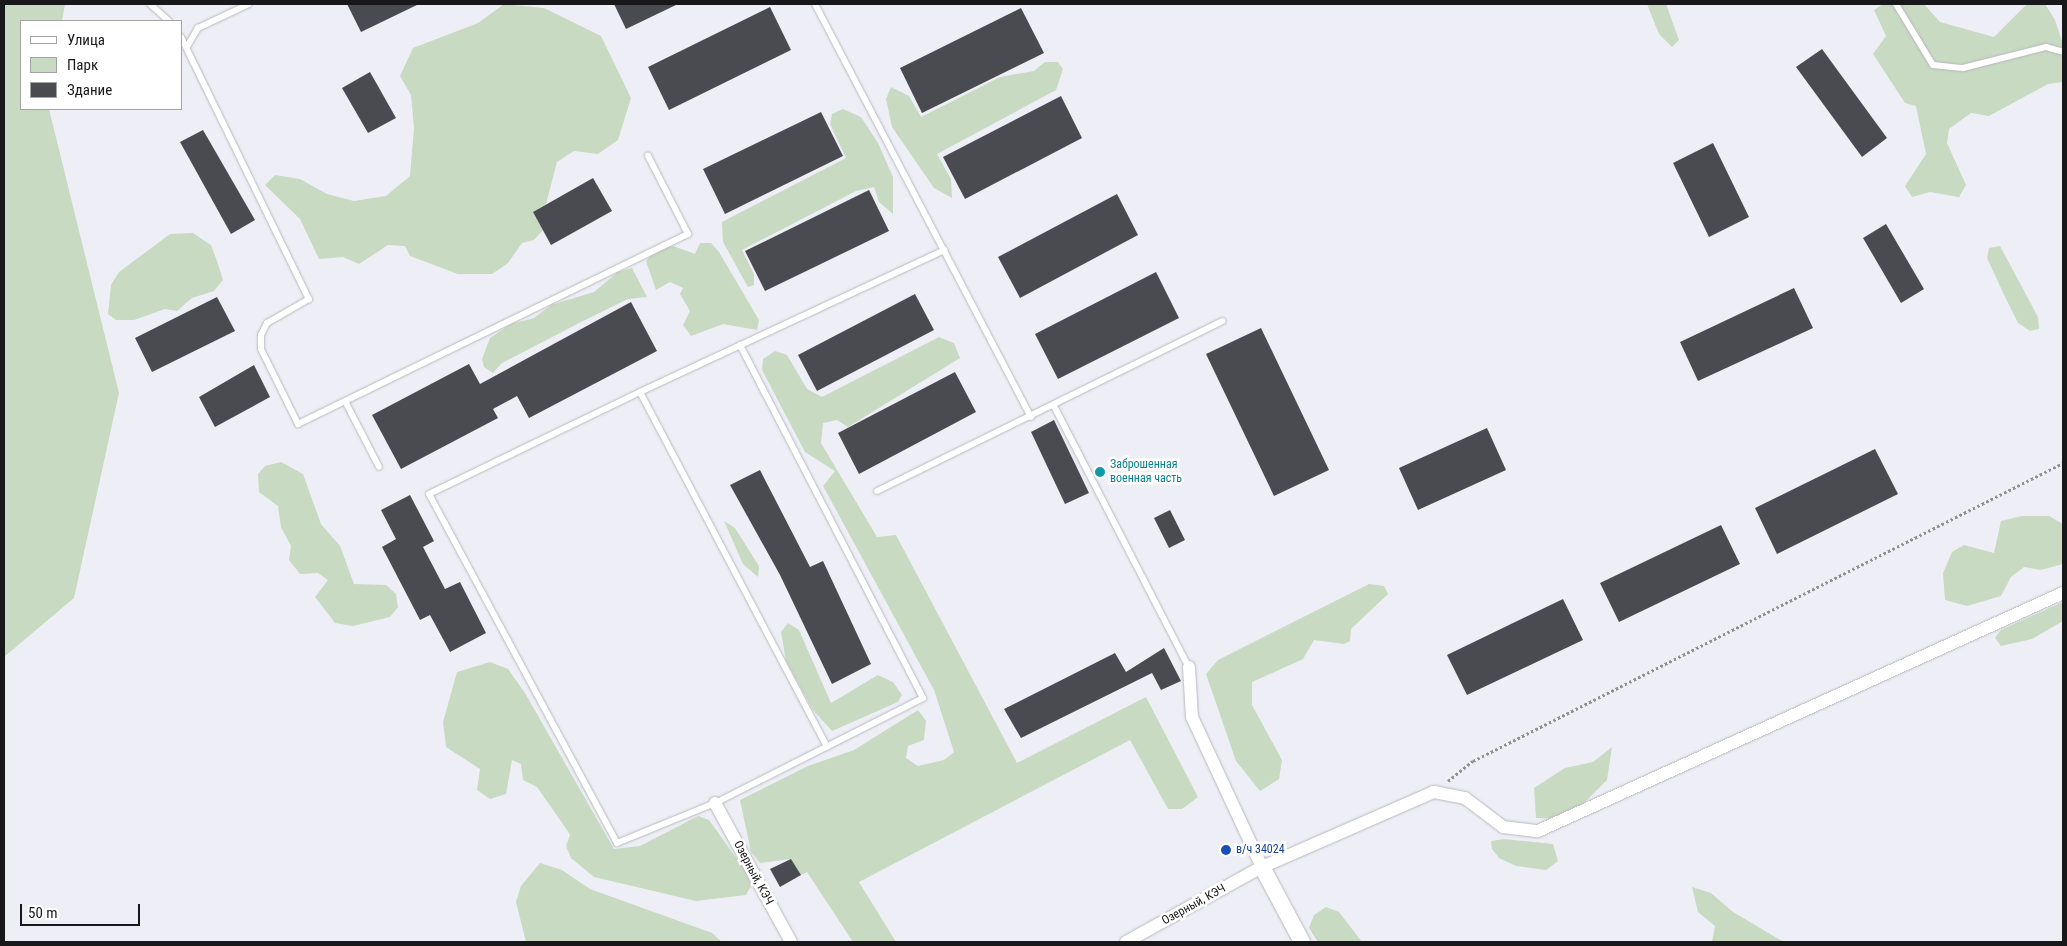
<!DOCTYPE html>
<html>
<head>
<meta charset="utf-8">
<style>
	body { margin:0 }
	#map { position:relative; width:2067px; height:946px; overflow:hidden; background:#eeeff6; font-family:"Roboto Condensed",sans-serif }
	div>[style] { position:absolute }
	.green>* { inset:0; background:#c8dac1 }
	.building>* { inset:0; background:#4a4b51 }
	.path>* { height:3px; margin-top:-1.5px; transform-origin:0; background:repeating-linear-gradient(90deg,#8f8f95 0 2.5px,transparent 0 5px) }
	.roads { filter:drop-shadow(0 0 1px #b7b8bf) drop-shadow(0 0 1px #b7b8bf) }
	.service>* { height:6px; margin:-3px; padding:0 3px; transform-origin:3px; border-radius:3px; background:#fff }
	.minor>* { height:12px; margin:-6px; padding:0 6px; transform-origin:6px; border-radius:6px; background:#fff }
	.tertiary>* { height:16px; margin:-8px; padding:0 8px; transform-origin:8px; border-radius:8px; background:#fff }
	.dots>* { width:14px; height:14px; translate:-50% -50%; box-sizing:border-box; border:2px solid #fff; border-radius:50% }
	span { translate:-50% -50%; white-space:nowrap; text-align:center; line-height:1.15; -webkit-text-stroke:5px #fff; paint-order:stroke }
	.culture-label { font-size:12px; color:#0d838f }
	.left { translate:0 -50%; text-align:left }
	.transit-label { font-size:12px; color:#164399 }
	.street-label { font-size:12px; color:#18181b }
	.frame { position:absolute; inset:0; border:5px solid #18181b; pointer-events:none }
	.legend { position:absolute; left:20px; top:20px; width:162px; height:90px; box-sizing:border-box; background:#fff; border:1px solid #a3a3a4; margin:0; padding:6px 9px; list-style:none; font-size:15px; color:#18181b }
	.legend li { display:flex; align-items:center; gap:10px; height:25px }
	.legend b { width:25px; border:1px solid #a3a3a4 }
	.scale { position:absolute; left:20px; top:904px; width:120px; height:22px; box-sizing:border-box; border:2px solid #18181b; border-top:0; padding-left:6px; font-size:15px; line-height:18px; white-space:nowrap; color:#18181b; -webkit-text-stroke:4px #fff; paint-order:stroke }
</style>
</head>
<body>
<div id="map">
	<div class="green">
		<div style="clip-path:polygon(4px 4px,65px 4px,62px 21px,21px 21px,21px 109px,49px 109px,119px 393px,74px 598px,4px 657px)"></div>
		<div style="clip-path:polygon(504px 4px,544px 8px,601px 36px,631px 98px,618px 140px,598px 154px,574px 151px,557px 162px,546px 204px,533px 212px,543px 230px,534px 240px,522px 243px,508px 263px,492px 274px,458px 274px,410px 256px,405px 246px,388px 245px,359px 264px,343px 257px,319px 259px,300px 219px,265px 185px,275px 175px,300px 179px,327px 194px,354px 201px,386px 196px,410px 176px,414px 128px,411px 95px,400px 76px,413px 48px,478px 23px)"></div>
		<div style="clip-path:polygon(1647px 4px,1666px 4px,1679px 40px,1672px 47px,1659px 34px)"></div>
		<div style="clip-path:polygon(1883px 4px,1924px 4px,1940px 22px,1994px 37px,2027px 4px,2045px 4px,2055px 20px,2063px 44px,2063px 82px,2048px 84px,1989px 116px,1971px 113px,1949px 129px,1947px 143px,1966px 185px,1959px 197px,1930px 192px,1912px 197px,1905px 186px,1926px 154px,1916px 106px,1905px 103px,1873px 54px,1886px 36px,1874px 10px)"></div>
		<div style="clip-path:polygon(1045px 62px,1058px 62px,1063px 69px,1056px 90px,937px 154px,951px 179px,952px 198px,934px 188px,892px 127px,886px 99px,891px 87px,909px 96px,921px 117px,1000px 77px,1034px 71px)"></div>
		<div style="clip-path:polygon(843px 109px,861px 117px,878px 143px,893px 177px,893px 214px,879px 202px,874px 187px,856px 191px,742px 250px,754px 274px,754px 285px,748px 287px,723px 242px,722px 222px,846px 158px,830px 124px,832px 114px)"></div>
		<div style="clip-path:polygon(193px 233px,211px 245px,217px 261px,223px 280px,214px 291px,192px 298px,177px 311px,165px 309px,134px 320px,116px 320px,108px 314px,111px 285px,119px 272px,170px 234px)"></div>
		<div style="clip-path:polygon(700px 243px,711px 243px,719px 252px,759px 320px,757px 330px,723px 324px,691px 336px,683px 325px,690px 311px,680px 294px,683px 288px,670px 282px,656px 290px,646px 261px,655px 251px,673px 246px,695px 254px)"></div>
		<div style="clip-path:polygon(2000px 246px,2038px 317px,2039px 329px,2030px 331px,2018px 323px,2006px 299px,1987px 258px,1989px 248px)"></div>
		<div style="clip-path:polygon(632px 268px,647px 297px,628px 299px,583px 321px,502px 363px,493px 373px,484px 367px,482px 359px,490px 338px,511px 324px,534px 318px,551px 305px,594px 292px,618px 272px)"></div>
		<div style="clip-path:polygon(939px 337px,954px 343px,960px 358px,848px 427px,837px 420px,823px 423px,821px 443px,877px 537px,896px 535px,1017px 763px,1146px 697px,1198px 797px,1182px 809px,1168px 809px,1130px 740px,859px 882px,896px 942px,853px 942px,807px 872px,801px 875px,791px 859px,760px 863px,751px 852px,740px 800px,808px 766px,854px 750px,918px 710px,926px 721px,924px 740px,908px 746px,906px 758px,918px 766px,944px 760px,954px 752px,934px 690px,823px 486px,835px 471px,805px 452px,762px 370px,763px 359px,775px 351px,787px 355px,807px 389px,822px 397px)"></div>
		<div style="clip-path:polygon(281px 462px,303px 474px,321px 524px,340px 546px,354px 584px,386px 585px,396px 594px,398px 607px,390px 617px,353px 626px,335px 623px,315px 597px,328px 580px,318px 573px,300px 574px,289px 560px,291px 546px,281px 527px,278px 506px,259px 492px,258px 474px,265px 466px)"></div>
		<div style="clip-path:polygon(2022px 516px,2049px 516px,2063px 524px,2063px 564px,2041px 570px,2024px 567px,2011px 577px,2001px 596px,1967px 606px,1945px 600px,1943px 573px,1952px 552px,1964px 545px,1994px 553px,2001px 521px)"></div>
		<div style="clip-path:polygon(724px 521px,735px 528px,759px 566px,758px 577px,743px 564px)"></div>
		<div style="clip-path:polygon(1369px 584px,1384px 586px,1388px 594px,1351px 629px,1350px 641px,1344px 644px,1314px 640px,1303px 659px,1252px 682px,1252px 705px,1282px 760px,1279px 779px,1260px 791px,1236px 761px,1206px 674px,1218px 660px)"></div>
		<div style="clip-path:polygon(2063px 602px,2063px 621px,2032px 639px,2001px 646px,1995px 638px,2001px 630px)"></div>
		<div style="clip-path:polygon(788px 623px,799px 630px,831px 703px,878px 675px,893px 682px,902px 695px,898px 702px,832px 731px,813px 710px,786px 661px,781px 632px)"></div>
		<div style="clip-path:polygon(490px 662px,508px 669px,525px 693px,614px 849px,640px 846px,698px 816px,709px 820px,747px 873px,751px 886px,746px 895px,696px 901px,594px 877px,571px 858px,566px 846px,570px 835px,567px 830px,537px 787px,523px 780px,521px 764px,512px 760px,506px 794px,490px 799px,477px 790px,480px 769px,446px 747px,443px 722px,457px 672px)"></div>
		<div style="clip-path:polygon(1612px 747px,1607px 780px,1584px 803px,1564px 819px,1536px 818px,1534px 788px,1565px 768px,1593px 762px)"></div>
		<div style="clip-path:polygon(1504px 839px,1553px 844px,1558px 861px,1546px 870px,1516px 866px,1499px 858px,1492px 849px,1491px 841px)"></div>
		<div style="clip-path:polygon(540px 863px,562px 870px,590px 889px,712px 933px,722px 942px,526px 942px,516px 902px,521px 886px)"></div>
		<div style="clip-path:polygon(1692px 887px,1711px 893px,1733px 912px,1784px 942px,1712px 942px,1715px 926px,1698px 912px)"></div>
		<div style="clip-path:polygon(1326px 907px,1339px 912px,1362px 942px,1318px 942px,1309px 928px,1314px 915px)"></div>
	</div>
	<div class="building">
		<div style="clip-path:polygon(347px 4px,419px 4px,361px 32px)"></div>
		<div style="clip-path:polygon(614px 4px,678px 4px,626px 29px)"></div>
		<div style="clip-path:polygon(770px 7px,791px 50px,669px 110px,648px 67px)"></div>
		<div style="clip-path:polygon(1021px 8px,1044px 53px,922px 113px,900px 68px)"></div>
		<div style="clip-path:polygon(1822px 49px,1887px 138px,1862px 157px,1796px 67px)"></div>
		<div style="clip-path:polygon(370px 72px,396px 118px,368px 133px,342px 88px)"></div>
		<div style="clip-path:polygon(1061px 96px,1082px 138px,965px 199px,943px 157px)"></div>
		<div style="clip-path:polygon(821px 112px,843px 156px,725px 214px,703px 169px)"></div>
		<div style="clip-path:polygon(203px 130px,255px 220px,231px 234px,180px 142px)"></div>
		<div style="clip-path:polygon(1713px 143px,1749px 217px,1709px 237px,1673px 163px)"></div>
		<div style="clip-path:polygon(593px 178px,612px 211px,551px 245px,533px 212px)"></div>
		<div style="clip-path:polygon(869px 190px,889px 231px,765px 291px,745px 251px)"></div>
		<div style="clip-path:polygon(1117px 194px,1138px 235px,1020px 298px,998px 257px)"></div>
		<div style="clip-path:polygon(1886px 224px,1924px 289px,1901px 303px,1863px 238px)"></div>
		<div style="clip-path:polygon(1156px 272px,1179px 318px,1058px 379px,1035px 334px)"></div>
		<div style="clip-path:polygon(1794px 288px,1813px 328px,1698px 381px,1680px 342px)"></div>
		<div style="clip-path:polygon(915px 294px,934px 330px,817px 391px,798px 355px)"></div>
		<div style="clip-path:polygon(217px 297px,235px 331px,152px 372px,135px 338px)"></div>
		<div style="clip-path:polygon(631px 302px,657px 351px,529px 418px,517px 396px,493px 409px,498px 418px,401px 469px,372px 415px,469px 364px,480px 384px)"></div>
		<div style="clip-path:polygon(1261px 328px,1329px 470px,1274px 496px,1206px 354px)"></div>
		<div style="clip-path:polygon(254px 365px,270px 397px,215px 427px,199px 397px)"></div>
		<div style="clip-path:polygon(955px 372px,976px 412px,859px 474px,838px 433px)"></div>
		<div style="clip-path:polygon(1054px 420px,1089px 493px,1065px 504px,1031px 432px)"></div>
		<div style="clip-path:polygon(1487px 428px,1506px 470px,1418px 510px,1399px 468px)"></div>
		<div style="clip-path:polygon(1875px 449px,1898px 494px,1777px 554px,1755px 508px)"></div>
		<div style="clip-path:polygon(760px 470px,810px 567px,823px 561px,871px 664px,832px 684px,780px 575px,730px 485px)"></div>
		<div style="clip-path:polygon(410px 495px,434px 541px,423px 547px,445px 589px,460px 582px,486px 633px,450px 652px,430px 615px,420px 620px,382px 547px,396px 539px,381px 510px)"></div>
		<div style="clip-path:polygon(1170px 510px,1185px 540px,1169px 548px,1154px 518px)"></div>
		<div style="clip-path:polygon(1721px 525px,1740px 564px,1619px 622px,1600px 583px)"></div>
		<div style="clip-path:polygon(1563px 599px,1583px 640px,1467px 695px,1447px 655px)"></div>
		<div style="clip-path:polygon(1164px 648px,1181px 681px,1161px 690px,1152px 673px,1021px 738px,1004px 709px,1115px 653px,1126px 672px)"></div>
		<div style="clip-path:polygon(791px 859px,801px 875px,780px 887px,770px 869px)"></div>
	</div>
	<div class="path">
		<div style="left:1448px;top:781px;width:32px;rotate:-39deg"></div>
		<div style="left:1473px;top:761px;width:661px;rotate:-26.8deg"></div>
	</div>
	<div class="roads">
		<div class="service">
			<div style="left:150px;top:4px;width:25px;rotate:42deg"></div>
			<div style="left:815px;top:4px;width:466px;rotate:62.4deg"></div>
			<div style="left:1896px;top:4px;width:71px;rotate:58.8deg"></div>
			<div style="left:1933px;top:65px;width:30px;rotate:6deg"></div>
			<div style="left:1963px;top:68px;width:86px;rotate:-14.2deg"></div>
			<div style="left:2046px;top:47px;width:18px;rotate:16deg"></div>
			<div style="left:181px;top:37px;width:292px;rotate:64deg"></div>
			<div style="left:309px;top:299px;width:48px;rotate:150.3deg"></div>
			<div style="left:267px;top:323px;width:13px;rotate:117deg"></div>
			<div style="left:261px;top:335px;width:14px;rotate:90deg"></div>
			<div style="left:261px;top:349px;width:84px;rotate:63.7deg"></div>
			<div style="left:298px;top:424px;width:434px;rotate:-26deg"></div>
			<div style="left:688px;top:234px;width:88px;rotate:-117.1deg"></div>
			<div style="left:188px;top:45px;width:20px;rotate:-60deg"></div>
			<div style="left:198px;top:28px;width:56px;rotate:-25.2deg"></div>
			<div style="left:740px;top:345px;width:398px;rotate:62.6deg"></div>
			<div style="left:923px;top:698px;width:233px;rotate:153.2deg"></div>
			<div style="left:715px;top:803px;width:106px;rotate:157.8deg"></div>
			<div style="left:617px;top:843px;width:396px;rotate:-118.3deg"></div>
			<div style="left:429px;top:494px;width:234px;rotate:-25.8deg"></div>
			<div style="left:640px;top:392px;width:336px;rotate:-25deg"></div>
			<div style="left:640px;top:392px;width:401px;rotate:62.2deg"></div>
			<div style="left:345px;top:401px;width:74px;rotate:62.7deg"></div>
			<div style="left:1054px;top:406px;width:294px;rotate:62.7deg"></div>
			<div style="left:877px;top:491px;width:385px;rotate:-26.2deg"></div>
		</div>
		<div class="minor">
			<div style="left:1189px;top:667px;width:50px;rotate:86.6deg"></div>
			<div style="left:1192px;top:717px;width:166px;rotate:65deg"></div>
			<div style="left:715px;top:803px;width:158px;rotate:61.3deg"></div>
			<div style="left:1126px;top:942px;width:155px;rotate:-28.9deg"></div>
			<div style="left:1262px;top:867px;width:188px;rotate:-23.6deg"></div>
			<div style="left:1434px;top:792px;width:32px;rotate:11deg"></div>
			<div style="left:1465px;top:798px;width:48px;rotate:37.3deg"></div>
			<div style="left:1503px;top:827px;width:35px;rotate:7deg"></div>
			<div style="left:1538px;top:831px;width:576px;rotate:-24.39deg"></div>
		</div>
		<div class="tertiary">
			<div style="left:1262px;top:867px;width:85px;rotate:61.9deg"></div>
		</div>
	</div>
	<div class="dots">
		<div style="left:1100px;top:472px;background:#0f9aa8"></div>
		<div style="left:1226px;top:850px;background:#1a4fb4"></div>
	</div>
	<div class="culture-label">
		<span class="left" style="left:1110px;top:472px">Заброшенная<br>военная часть</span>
	</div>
	<div class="transit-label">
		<span class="left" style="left:1236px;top:850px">в/ч 34024</span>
	</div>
	<div class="street-label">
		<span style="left:753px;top:873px;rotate:62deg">Озерный, КЭЧ</span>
		<span style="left:1194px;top:905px;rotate:-29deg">Озерный, КЭЧ</span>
	</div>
	<div class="frame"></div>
	<ul class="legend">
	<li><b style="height:6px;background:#fff"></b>Улица</li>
	<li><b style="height:14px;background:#c8dac1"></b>Парк</li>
	<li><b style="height:14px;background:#4a4b51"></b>Здание</li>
	</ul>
	<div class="scale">50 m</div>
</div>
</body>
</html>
